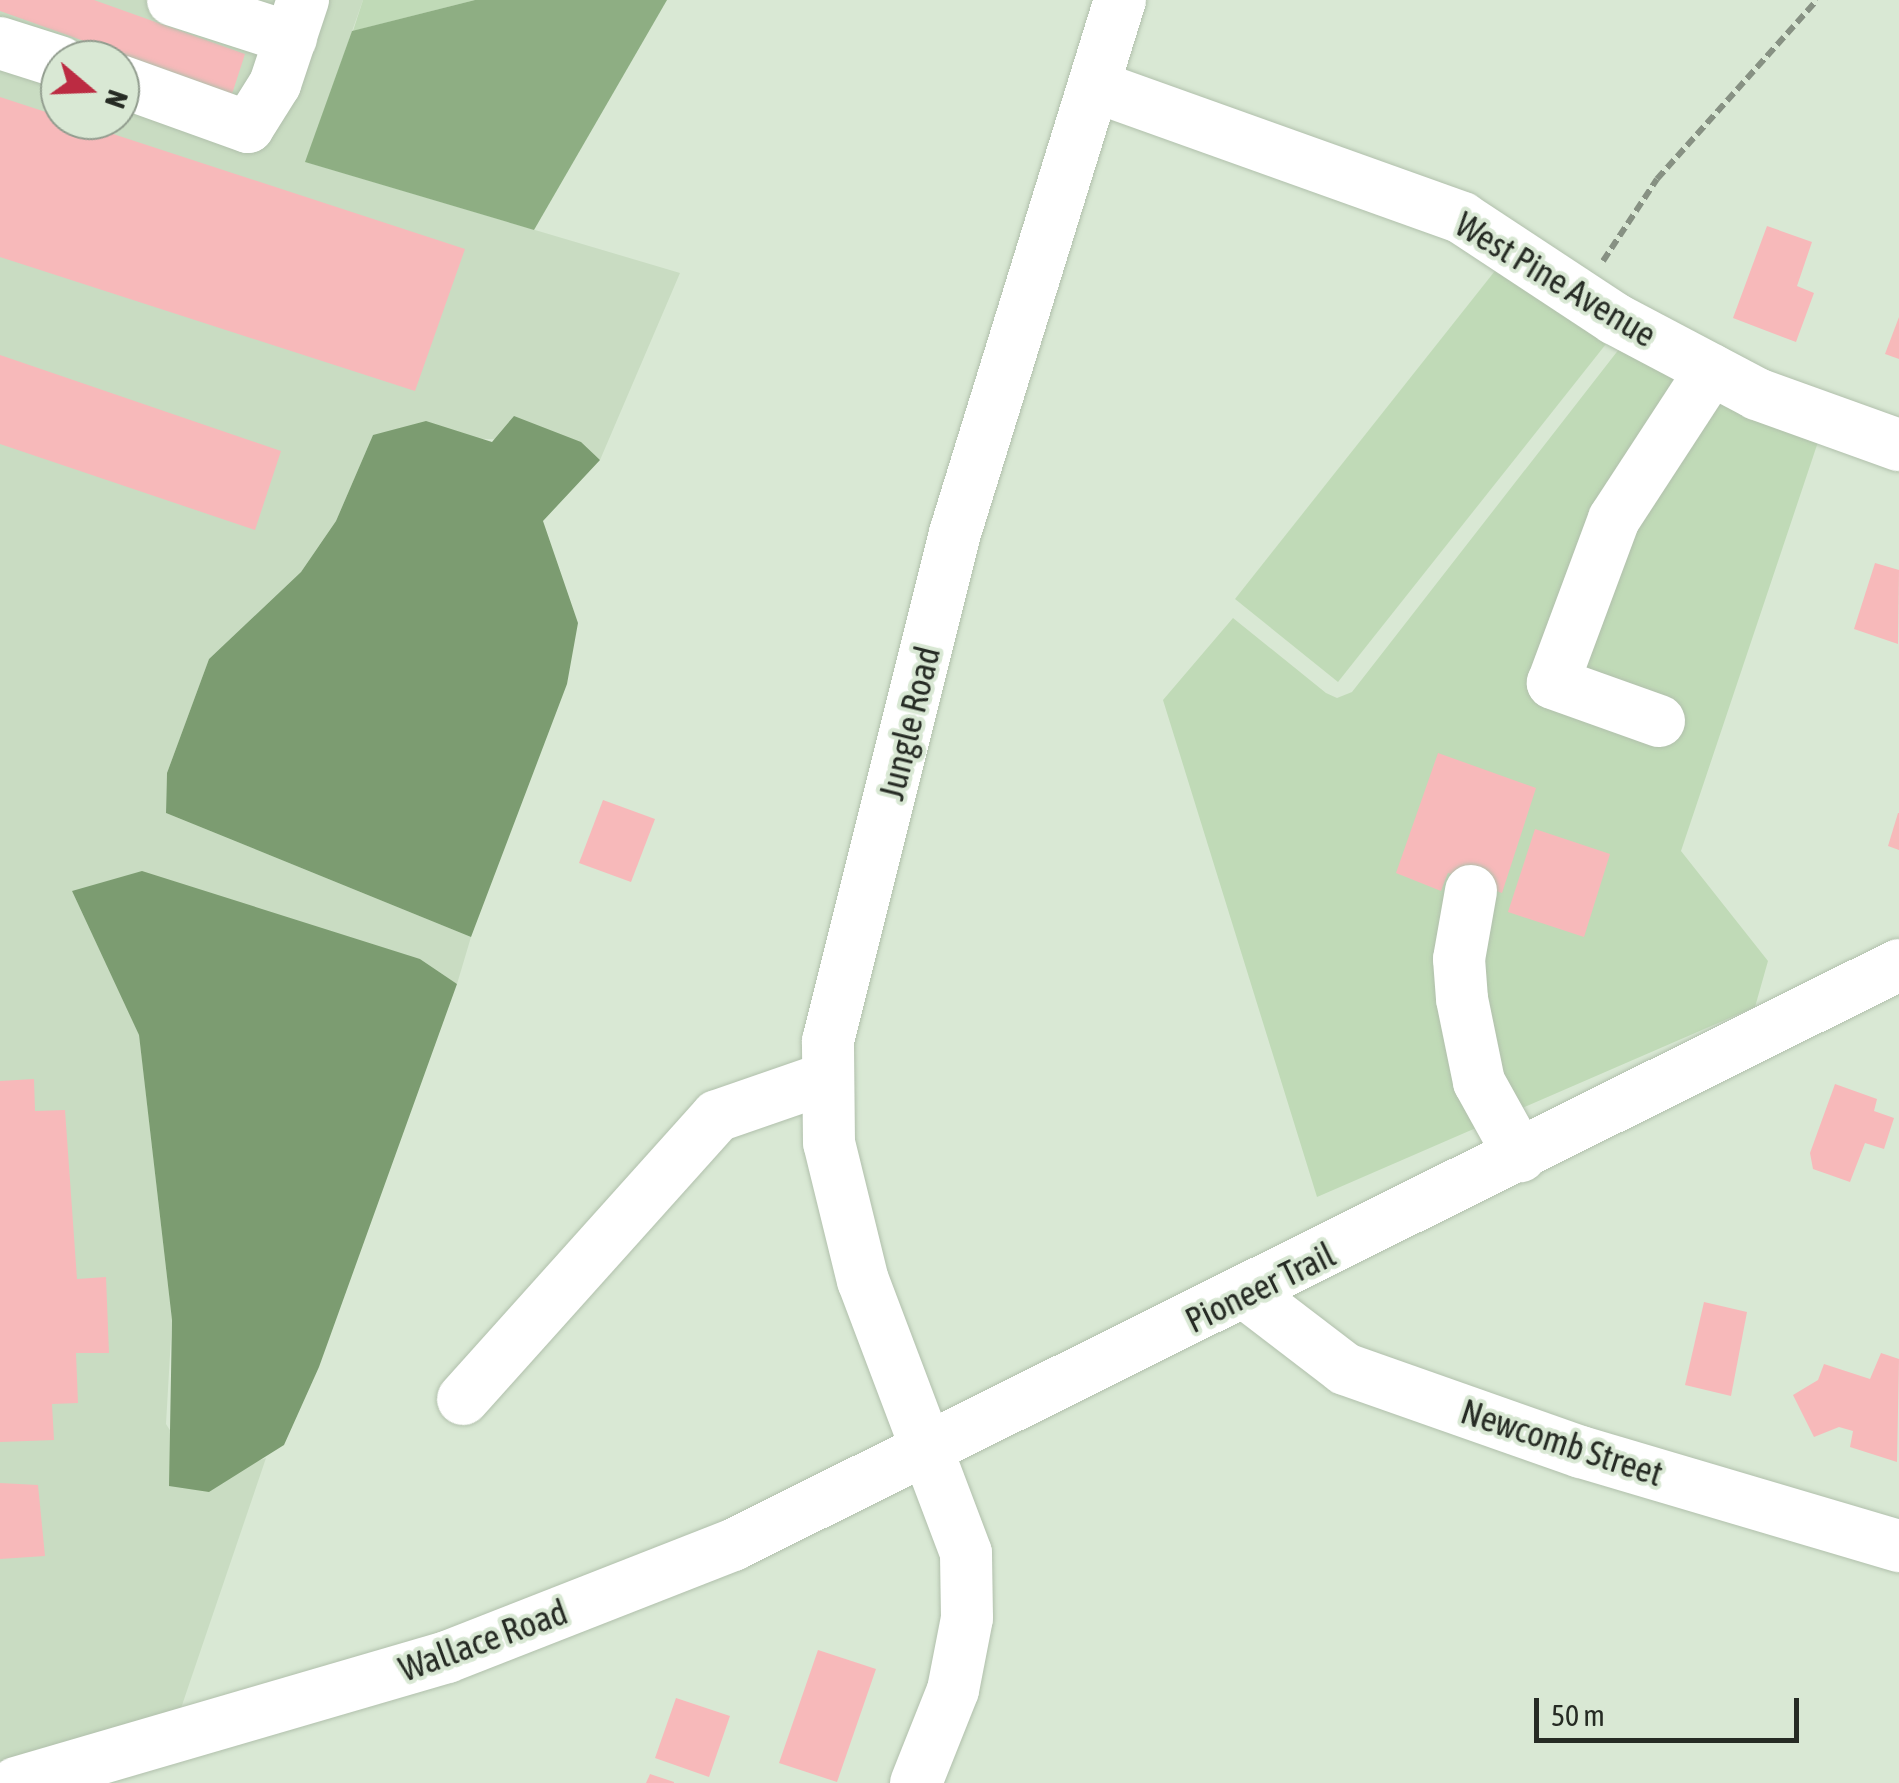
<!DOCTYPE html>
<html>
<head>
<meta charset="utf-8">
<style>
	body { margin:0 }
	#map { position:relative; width:1899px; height:1783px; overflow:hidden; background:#d9e8d4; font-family:"Asap Condensed",sans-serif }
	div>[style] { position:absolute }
	.built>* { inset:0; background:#c9dcc2 }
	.green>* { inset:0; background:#c0dab7 }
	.forest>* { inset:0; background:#8eae83 }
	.water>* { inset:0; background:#7c9c71 }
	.building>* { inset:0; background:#f7b9ba }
	.path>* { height:6px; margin-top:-3px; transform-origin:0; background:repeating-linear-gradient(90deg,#879183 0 10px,transparent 0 15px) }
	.roads { filter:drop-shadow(0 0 2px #b1c0ac) drop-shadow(0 0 2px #b1c0ac) }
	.minor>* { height:52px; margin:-26px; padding:0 26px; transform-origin:26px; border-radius:26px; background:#fff }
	span { translate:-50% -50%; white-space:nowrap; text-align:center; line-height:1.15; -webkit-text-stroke:8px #d9e8d4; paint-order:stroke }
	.street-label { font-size:35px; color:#262b24 }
	.north { position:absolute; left:40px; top:40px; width:100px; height:100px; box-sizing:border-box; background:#d9e8d4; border:2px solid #919c8e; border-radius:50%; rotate:109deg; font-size:28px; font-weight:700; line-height:40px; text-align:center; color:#262b24 }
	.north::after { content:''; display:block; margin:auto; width:35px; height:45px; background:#bc2b42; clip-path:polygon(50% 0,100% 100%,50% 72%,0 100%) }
	.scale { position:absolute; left:1534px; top:1698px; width:265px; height:45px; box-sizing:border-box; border:5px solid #262b24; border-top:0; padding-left:12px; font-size:30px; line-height:35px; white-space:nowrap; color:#262b24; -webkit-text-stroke:8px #d9e8d4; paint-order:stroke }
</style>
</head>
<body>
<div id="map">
	<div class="built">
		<div style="clip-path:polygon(evenodd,0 0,363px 0,306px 162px,680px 273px,600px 460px,580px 442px,373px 435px,336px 521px,301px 572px,209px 659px,167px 773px,166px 813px,471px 937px,457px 984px,420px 959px,72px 891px,139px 1034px,172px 1320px,166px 1424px,209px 1492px,238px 1468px,266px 1458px,178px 1717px,0 1768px,0 0,60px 60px,120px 60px,120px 120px,60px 120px,60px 60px)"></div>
	</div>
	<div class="green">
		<div style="clip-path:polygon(363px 0,475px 0,353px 31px)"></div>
		<div style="clip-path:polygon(1502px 262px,1606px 344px,1338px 682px,1235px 599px)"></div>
		<div style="clip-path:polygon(1623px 344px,1820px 436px,1681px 851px,1768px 961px,1755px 1007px,1317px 1197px,1163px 700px,1233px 618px,1326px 693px,1337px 698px,1352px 692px)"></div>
	</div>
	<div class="forest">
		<div style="clip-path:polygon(475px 0,667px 0,534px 230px,305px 162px,352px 31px)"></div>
	</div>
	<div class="water">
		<div style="clip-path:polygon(514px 416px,581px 442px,600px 460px,543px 521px,578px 623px,567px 684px,471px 937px,166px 813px,167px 773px,209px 659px,301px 572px,336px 521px,373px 435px,426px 421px,492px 442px)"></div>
		<div style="clip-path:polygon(142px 871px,420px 959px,457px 984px,319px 1367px,284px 1445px,209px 1492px,169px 1486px,172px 1320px,139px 1035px,72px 891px)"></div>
	</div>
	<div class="building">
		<div style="clip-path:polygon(0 0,94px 0,245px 54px,232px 94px,0 11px)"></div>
		<div style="clip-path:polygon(0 97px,465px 249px,415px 391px,0 257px)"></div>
		<div style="clip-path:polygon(1767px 226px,1812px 242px,1797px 286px,1814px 293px,1796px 342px,1733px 318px)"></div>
		<div style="clip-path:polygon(1899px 317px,1899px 359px,1885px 354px)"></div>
		<div style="clip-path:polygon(0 355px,281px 451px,255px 530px,0 444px)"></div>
		<div style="clip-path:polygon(1875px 563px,1899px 570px,1898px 644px,1854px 629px)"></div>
		<div style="clip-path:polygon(1438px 753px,1536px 788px,1502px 893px,1448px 873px,1441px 891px,1396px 873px)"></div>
		<div style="clip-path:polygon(603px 800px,655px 819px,631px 882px,579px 863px)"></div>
		<div style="clip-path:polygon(1898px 813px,1899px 813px,1899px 850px,1888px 846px)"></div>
		<div style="clip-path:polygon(1535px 829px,1610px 854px,1584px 937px,1508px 912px)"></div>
		<div style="clip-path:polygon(34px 1079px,35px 1111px,65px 1110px,77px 1279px,106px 1277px,109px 1353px,76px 1353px,78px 1403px,52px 1404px,54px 1440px,0 1442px,0 1081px)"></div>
		<div style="clip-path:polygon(1835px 1084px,1877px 1099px,1874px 1111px,1894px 1118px,1884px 1149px,1865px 1143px,1850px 1182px,1813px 1169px,1810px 1153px)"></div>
		<div style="clip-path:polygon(1704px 1302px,1747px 1312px,1731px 1396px,1685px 1385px)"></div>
		<div style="clip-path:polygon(1881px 1353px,1899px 1359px,1897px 1462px,1850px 1447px,1853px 1431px,1839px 1427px,1814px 1437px,1793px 1395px,1818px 1380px,1824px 1364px,1870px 1379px)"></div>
		<div style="clip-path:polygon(0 1483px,38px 1485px,45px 1556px,0 1559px)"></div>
		<div style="clip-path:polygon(818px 1650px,876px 1669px,837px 1782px,779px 1763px)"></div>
		<div style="clip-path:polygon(676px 1698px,730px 1716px,709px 1777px,655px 1758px)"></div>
		<div style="clip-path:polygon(650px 1774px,674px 1782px,674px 1783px,646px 1783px)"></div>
	</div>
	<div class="path">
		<div style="left:1603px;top:261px;width:98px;rotate:-56.6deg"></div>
		<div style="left:1657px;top:179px;width:240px;rotate:-48.2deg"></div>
	</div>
	<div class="roads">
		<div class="minor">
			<div style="left:173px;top:0;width:124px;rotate:17.9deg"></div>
			<div style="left:0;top:43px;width:63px;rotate:17.6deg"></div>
			<div style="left:120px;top:81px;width:136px;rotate:19.8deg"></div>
			<div style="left:248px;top:127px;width:51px;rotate:-57.9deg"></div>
			<div style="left:275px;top:84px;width:89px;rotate:-71.6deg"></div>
			<div style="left:1094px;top:86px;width:391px;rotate:19.7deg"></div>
			<div style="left:1462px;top:218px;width:183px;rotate:33.4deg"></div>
			<div style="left:1615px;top:319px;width:161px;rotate:27.8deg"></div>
			<div style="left:1757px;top:394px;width:151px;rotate:19.8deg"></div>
			<div style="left:1659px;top:721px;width:113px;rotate:-160.3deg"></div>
			<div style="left:1553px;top:683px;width:175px;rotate:-69.6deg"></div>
			<div style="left:1614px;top:519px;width:178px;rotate:-56.9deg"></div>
			<div style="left:1471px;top:891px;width:69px;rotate:100deg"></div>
			<div style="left:1459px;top:959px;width:40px;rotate:85.7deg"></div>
			<div style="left:1462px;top:999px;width:85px;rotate:78.4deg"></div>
			<div style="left:1479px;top:1082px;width:85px;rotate:61deg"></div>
			<div style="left:1247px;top:1294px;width:123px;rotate:37.4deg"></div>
			<div style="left:1345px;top:1369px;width:250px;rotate:19.4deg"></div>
			<div style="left:1581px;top:1452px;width:332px;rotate:16.5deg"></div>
			<div style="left:463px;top:1399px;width:380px;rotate:-48.1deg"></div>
			<div style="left:717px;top:1116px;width:116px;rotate:-19.1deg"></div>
			<div style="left:16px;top:1783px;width:449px;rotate:-16.3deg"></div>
			<div style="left:447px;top:1657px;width:307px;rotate:-21.4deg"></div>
			<div style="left:733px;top:1545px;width:1302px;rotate:-26.45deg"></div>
			<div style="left:916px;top:1783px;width:100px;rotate:-68.3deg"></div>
			<div style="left:953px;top:1690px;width:73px;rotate:-79deg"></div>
			<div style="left:967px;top:1618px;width:65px;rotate:-90.9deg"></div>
			<div style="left:966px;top:1553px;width:291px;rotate:-110.7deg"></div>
			<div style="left:863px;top:1281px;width:142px;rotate:-103.8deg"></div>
			<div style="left:829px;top:1143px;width:102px;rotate:-90.6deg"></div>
			<div style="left:828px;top:1041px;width:524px;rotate:-75.96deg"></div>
			<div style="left:955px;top:533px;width:558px;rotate:-72.8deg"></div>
		</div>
	</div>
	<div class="street-label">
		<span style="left:1556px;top:279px;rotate:31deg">West Pine Avenue</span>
		<span style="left:909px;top:723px;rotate:-76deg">Jungle Road</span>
		<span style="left:1260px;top:1287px;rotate:-26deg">Pioneer Trail</span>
		<span style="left:1562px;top:1442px;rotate:18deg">Newcomb Street</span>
		<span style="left:483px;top:1640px;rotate:-20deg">Wallace Road</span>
	</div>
	<div class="north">N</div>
	<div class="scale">50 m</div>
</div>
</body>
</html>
